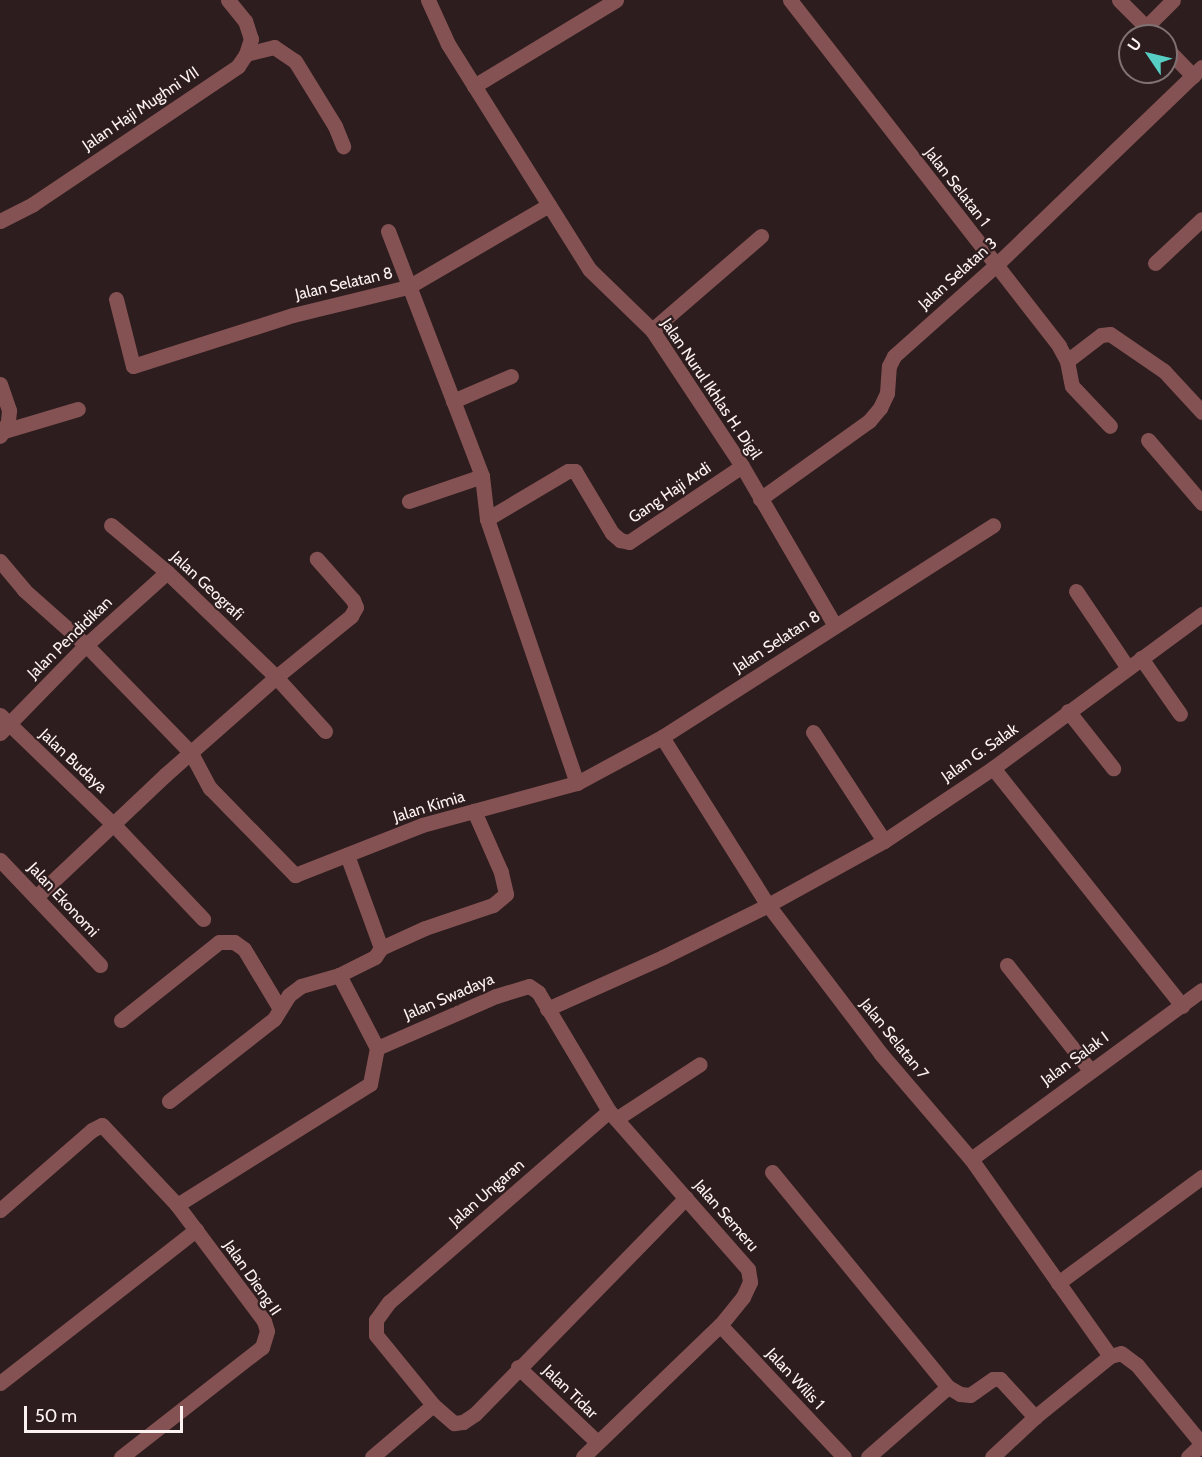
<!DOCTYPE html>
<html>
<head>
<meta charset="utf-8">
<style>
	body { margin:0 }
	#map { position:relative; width:1202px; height:1457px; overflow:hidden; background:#2d1d1e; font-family:Cabin,sans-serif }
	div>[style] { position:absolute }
	.street>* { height:15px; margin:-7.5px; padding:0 7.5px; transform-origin:7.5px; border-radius:7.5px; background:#855253 }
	span { translate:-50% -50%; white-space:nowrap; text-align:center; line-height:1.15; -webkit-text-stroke:4.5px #2d1d1e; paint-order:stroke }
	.street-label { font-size:16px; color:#fdf2f2 }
	.north { position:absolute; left:1118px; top:24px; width:60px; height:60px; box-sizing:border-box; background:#2d1d1e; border:2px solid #807273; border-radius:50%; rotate:305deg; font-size:16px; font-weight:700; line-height:24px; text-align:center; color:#fdf2f2 }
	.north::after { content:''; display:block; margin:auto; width:21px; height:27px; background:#56cec3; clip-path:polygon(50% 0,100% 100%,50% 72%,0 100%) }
	.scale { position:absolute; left:24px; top:1406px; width:159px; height:27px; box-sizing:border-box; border:3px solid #fdf2f2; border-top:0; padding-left:8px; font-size:18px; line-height:21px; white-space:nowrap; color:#fdf2f2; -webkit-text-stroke:4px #2d1d1e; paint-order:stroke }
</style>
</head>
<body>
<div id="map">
	<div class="street">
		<div style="left:428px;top:0;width:48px;rotate:65.6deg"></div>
		<div style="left:448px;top:44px;width:266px;rotate:57.9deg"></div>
		<div style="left:589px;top:269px;width:88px;rotate:44.1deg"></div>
		<div style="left:652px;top:330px;width:163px;rotate:56.5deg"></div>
		<div style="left:742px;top:466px;width:185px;rotate:59.8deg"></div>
		<div style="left:790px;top:0;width:438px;rotate:52.1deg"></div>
		<div style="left:1059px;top:346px;width:17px;rotate:62deg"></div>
		<div style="left:1067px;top:361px;width:25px;rotate:79deg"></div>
		<div style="left:1072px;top:386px;width:55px;rotate:46.5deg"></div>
		<div style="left:1119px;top:0;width:51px;rotate:45deg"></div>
		<div style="left:1146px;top:27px;width:38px;rotate:-45deg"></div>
		<div style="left:1166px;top:48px;width:39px;rotate:46deg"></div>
		<div style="left:246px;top:54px;width:29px;rotate:-14deg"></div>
		<div style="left:274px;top:47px;width:25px;rotate:34deg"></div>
		<div style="left:295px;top:61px;width:76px;rotate:58.4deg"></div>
		<div style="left:335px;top:126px;width:22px;rotate:68deg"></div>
		<div style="left:474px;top:86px;width:166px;rotate:-31.2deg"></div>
		<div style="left:0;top:221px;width:37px;rotate:-27deg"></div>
		<div style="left:33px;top:204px;width:247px;rotate:-33.9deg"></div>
		<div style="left:238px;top:66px;width:14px;rotate:-56deg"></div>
		<div style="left:246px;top:54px;width:16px;rotate:-72deg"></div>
		<div style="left:251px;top:39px;width:19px;rotate:-108deg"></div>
		<div style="left:245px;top:21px;width:27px;rotate:-129deg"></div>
		<div style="left:388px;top:231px;width:262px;rotate:69deg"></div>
		<div style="left:482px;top:476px;width:43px;rotate:83.4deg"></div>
		<div style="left:487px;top:519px;width:279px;rotate:71.2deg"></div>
		<div style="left:1155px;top:263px;width:64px;rotate:-43.1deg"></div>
		<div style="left:116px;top:299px;width:69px;rotate:75.8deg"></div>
		<div style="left:133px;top:366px;width:168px;rotate:-17.7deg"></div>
		<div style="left:293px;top:315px;width:118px;rotate:-13.7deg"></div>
		<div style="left:408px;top:287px;width:163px;rotate:-30.2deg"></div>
		<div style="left:652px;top:330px;width:144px;rotate:-40.8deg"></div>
		<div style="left:1067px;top:361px;width:43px;rotate:-37.4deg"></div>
		<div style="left:1101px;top:335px;width:9px;rotate:-6deg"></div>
		<div style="left:1110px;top:334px;width:65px;rotate:34.4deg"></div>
		<div style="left:1164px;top:371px;width:56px;rotate:47.2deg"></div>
		<div style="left:0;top:384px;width:28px;rotate:71deg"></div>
		<div style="left:9px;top:410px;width:12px;rotate:95deg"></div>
		<div style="left:8px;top:422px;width:16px;rotate:120deg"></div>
		<div style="left:453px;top:401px;width:63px;rotate:-23.3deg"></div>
		<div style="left:4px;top:431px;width:77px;rotate:-16.6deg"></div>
		<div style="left:1148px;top:440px;width:83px;rotate:49.4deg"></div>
		<div style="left:760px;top:499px;width:134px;rotate:-35.6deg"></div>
		<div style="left:869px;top:421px;width:17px;rotate:-50deg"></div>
		<div style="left:880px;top:408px;width:17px;rotate:-65deg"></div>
		<div style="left:887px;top:393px;width:27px;rotate:-86deg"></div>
		<div style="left:889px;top:366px;width:11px;rotate:-63deg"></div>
		<div style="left:894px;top:356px;width:135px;rotate:-41.7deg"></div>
		<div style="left:995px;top:266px;width:287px;rotate:-43.9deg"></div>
		<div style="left:409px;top:501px;width:77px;rotate:-18.9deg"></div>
		<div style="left:487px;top:519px;width:94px;rotate:-30.7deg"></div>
		<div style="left:568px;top:471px;width:7px"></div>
		<div style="left:575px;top:471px;width:72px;rotate:59.2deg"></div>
		<div style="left:612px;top:533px;width:11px;rotate:41deg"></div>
		<div style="left:620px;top:540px;width:9px;rotate:13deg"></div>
		<div style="left:629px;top:542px;width:136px;rotate:-33.9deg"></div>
		<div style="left:111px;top:525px;width:73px;rotate:40deg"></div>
		<div style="left:167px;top:572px;width:151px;rotate:43.9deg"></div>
		<div style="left:276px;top:677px;width:73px;rotate:47.8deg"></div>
		<div style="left:0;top:561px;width:38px;rotate:50deg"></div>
		<div style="left:24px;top:590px;width:83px;rotate:41.6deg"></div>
		<div style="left:86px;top:645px;width:151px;rotate:45.8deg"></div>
		<div style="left:191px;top:753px;width:40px;rotate:62deg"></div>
		<div style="left:210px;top:788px;width:122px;rotate:45.7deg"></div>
		<div style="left:295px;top:875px;width:136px;rotate:-21.5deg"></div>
		<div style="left:422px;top:825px;width:161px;rotate:-15.2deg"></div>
		<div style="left:577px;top:783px;width:97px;rotate:-28.4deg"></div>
		<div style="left:662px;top:737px;width:393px;rotate:-32.6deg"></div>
		<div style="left:1076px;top:591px;width:93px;rotate:56deg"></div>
		<div style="left:1141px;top:658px;width:68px;rotate:55.1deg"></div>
		<div style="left:1068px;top:711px;width:73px;rotate:51.7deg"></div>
		<div style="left:0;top:715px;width:157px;rotate:44deg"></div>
		<div style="left:113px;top:824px;width:131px;rotate:46.5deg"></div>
		<div style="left:813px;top:732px;width:130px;rotate:56.9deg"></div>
		<div style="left:0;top:733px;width:123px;rotate:-45.7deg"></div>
		<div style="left:86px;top:645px;width:109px;rotate:-42deg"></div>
		<div style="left:662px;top:737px;width:199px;rotate:57.8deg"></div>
		<div style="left:768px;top:905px;width:187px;rotate:52.8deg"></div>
		<div style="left:881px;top:1054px;width:138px;rotate:49.4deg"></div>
		<div style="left:971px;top:1159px;width:241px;rotate:54.8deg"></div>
		<div style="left:993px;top:768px;width:304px;rotate:51.5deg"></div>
		<div style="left:347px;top:855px;width:99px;rotate:69.9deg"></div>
		<div style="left:381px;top:948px;width:11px;rotate:124deg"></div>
		<div style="left:375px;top:957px;width:40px;rotate:153.4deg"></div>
		<div style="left:339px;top:975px;width:82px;rotate:62.5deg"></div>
		<div style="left:0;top:860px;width:145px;rotate:46.4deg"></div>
		<div style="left:36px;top:897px;width:178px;rotate:-43.4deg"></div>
		<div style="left:165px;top:775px;width:148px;rotate:-41.4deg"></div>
		<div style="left:276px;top:677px;width:97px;rotate:-39.1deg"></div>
		<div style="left:351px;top:616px;width:10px;rotate:-61deg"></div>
		<div style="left:356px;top:607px;width:8px;rotate:-113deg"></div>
		<div style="left:353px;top:600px;width:55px;rotate:-131.3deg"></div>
		<div style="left:381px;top:948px;width:48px;rotate:-24.4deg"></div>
		<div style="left:425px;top:928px;width:72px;rotate:-18.7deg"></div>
		<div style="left:493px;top:905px;width:17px;rotate:-40deg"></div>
		<div style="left:506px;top:894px;width:23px;rotate:-103deg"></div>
		<div style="left:501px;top:872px;width:67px;rotate:-113.9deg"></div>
		<div style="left:1007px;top:965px;width:134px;rotate:51.7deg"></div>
		<div style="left:547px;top:1009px;width:127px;rotate:-24.1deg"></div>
		<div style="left:663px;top:957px;width:117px;rotate:-26.3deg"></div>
		<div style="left:768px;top:905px;width:132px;rotate:-28.9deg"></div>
		<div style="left:884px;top:841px;width:131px;rotate:-33.8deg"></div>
		<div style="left:993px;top:768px;width:260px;rotate:-36.4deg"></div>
		<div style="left:121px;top:1020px;width:125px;rotate:-38.5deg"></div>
		<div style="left:219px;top:942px;width:15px"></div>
		<div style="left:234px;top:942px;width:12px;rotate:35deg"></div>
		<div style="left:244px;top:949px;width:70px;rotate:59deg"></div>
		<div style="left:377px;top:1048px;width:130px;rotate:-23.6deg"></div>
		<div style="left:496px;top:996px;width:34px;rotate:-17deg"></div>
		<div style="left:529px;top:986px;width:11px;rotate:34deg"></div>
		<div style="left:538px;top:992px;width:139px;rotate:59.2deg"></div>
		<div style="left:609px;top:1111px;width:210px;rotate:48.7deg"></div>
		<div style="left:748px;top:1269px;width:13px;rotate:81deg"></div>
		<div style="left:750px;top:1282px;width:17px;rotate:115deg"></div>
		<div style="left:743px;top:1297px;width:36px;rotate:129deg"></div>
		<div style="left:720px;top:1325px;width:190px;rotate:136.1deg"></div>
		<div style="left:169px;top:1101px;width:133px;rotate:-38deg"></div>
		<div style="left:274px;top:1019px;width:28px;rotate:-58deg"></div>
		<div style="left:289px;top:995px;width:15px;rotate:-37deg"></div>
		<div style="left:301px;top:986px;width:40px;rotate:-16deg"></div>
		<div style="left:609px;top:1111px;width:291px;rotate:139deg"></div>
		<div style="left:389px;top:1302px;width:22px;rotate:126deg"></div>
		<div style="left:376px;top:1320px;width:15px;rotate:90deg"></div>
		<div style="left:376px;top:1335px;width:90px;rotate:50.8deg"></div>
		<div style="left:433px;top:1405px;width:28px;rotate:41deg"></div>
		<div style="left:454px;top:1423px;width:9px;rotate:-6deg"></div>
		<div style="left:463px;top:1422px;width:14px;rotate:-34deg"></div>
		<div style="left:475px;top:1414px;width:302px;rotate:-45.7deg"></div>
		<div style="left:616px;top:1119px;width:100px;rotate:-33.2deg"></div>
		<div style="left:971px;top:1159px;width:286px;rotate:-36.2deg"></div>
		<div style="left:772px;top:1172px;width:278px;rotate:50.7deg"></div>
		<div style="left:948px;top:1387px;width:14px;rotate:30deg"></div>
		<div style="left:960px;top:1394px;width:10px;rotate:6deg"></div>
		<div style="left:970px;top:1395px;width:28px;rotate:-35deg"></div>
		<div style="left:993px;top:1379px;width:7px"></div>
		<div style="left:1000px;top:1379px;width:52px;rotate:47.4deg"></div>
		<div style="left:177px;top:1205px;width:228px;rotate:-32.1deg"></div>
		<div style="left:370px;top:1084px;width:37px;rotate:-79deg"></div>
		<div style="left:0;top:1210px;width:122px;rotate:-41deg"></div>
		<div style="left:92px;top:1130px;width:11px;rotate:-27deg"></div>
		<div style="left:102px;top:1125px;width:110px;rotate:46.8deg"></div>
		<div style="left:177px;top:1205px;width:145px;rotate:53.1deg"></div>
		<div style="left:264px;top:1321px;width:10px;rotate:73deg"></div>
		<div style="left:267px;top:1331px;width:17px;rotate:107deg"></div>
		<div style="left:262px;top:1347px;width:179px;rotate:142deg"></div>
		<div style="left:1058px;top:1283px;width:179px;rotate:-36.4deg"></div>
		<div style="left:720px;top:1325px;width:181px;rotate:46.8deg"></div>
		<div style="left:518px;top:1367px;width:109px;rotate:43.5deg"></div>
		<div style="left:0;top:1383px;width:249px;rotate:-38deg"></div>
		<div style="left:372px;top:1457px;width:80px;rotate:-40.4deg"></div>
		<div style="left:868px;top:1457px;width:106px;rotate:-41.2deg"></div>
		<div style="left:992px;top:1457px;width:59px;rotate:-42.9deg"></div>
		<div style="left:1035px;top:1417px;width:97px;rotate:-39.1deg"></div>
		<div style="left:1110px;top:1356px;width:11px;rotate:-15deg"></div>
		<div style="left:1121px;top:1353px;width:20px;rotate:37deg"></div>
		<div style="left:1137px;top:1365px;width:102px;rotate:50.6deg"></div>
		<div style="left:1188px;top:1457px;width:19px;rotate:-43deg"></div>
	</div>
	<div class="street-label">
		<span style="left:141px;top:109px;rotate:-34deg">Jalan Haji Mughni VII</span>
		<span style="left:957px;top:187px;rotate:52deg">Jalan Selatan 1</span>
		<span style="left:958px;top:274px;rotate:-42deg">Jalan Selatan 3</span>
		<span style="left:344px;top:284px;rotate:-13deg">Jalan Selatan 8</span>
		<span style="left:711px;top:389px;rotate:56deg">Jalan Nurul Ikhlas H. Digil</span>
		<span style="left:670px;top:493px;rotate:-34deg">Gang Haji Ardi</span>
		<span style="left:207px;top:586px;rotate:43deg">Jalan Geografi</span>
		<span style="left:70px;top:638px;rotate:-44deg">Jalan Pendidikan</span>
		<span style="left:777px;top:642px;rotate:-33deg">Jalan Selatan 8</span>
		<span style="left:980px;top:753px;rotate:-35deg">Jalan G. Salak</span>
		<span style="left:73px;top:761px;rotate:43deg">Jalan Budaya</span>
		<span style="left:429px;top:807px;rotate:-17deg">Jalan Kimia</span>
		<span style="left:63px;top:900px;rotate:47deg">Jalan Ekonomi</span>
		<span style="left:449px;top:997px;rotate:-23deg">Jalan Swadaya</span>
		<span style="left:894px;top:1039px;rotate:51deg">Jalan Selatan 7</span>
		<span style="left:1075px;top:1059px;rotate:-36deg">Jalan Salak I</span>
		<span style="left:487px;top:1193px;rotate:-41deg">Jalan Ungaran</span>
		<span style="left:726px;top:1216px;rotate:49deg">Jalan Semeru</span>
		<span style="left:252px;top:1278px;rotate:55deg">Jalan Dieng II</span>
		<span style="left:795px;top:1379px;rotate:47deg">Jalan Wilis 1</span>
		<span style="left:570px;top:1392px;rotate:44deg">Jalan Tidar</span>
	</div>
	<div class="north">U</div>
	<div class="scale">50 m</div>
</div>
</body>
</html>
